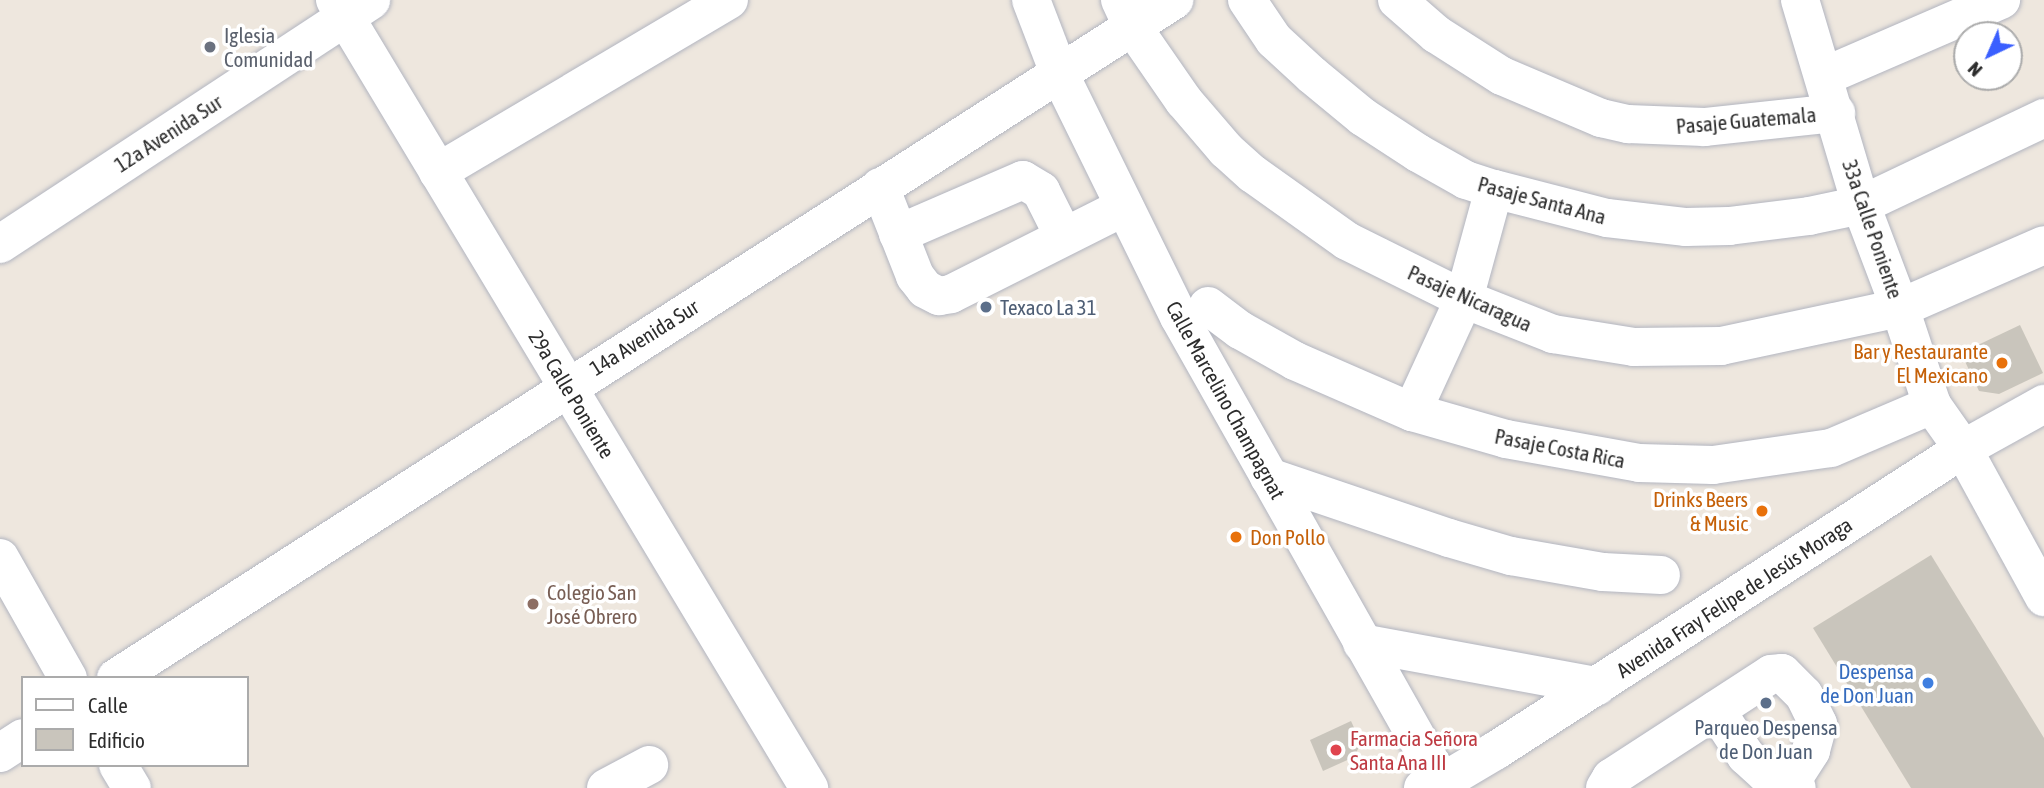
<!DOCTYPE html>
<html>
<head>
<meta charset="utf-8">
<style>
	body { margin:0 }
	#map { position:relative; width:2044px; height:788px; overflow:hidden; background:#eee7de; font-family:"Asap Condensed",sans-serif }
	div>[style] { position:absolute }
	.building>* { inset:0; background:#c9c5bc }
	.roads { filter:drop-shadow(0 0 2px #b2b5c0) drop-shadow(0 0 2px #b2b5c0) }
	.minor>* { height:38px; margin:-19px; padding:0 19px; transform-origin:19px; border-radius:19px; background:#fff }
	.dots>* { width:19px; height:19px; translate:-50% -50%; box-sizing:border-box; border:4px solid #fff; border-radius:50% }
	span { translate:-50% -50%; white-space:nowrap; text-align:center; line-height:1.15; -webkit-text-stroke:7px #fff; paint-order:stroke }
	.worship-label { font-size:21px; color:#5b616d }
	.left { translate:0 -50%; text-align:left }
	.street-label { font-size:21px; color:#2c2c2c }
	.service-label { font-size:21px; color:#4e5e75 }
	.food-label { font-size:21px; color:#c56008 }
	.right { translate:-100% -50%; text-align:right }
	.education-label { font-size:21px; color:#785e54 }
	.shop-label { font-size:21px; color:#366cbe }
	.health-label { font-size:21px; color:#be3a42 }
	.legend { position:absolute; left:21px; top:676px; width:228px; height:91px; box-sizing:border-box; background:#fff; border:2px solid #ababab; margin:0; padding:9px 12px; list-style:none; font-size:21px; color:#2c2c2c }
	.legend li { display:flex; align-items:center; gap:14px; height:35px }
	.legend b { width:35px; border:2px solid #ababab }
	.north { position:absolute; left:1953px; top:21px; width:70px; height:70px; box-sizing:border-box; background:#fff; border:2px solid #ababab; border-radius:50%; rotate:224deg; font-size:19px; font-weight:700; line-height:28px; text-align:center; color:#2c2c2c }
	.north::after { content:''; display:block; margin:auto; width:24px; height:32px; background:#3a5fff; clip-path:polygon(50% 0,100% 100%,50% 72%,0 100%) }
</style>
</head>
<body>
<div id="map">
	<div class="building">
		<div style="clip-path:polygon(2020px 325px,2043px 373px,1999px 394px,1979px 391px,1961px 353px)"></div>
		<div style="clip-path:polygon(1931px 555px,2044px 738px,2044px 788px,1911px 788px,1813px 628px)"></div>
		<div style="clip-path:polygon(1351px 721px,1361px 743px,1354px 757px,1323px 771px,1310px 740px)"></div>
	</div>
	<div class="roads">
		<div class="minor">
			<div style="left:335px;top:0;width:920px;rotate:58.97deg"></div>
			<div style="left:1031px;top:0;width:78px;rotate:69deg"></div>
			<div style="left:1059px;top:73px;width:272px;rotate:63.8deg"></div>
			<div style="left:1179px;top:317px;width:541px;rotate:60.54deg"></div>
			<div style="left:1120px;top:0;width:29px;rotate:65deg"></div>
			<div style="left:1132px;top:26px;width:91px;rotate:55.3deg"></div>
			<div style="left:1184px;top:101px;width:65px;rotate:49.4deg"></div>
			<div style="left:1226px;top:150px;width:36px;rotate:42deg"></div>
			<div style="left:1253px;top:174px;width:115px;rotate:35.5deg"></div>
			<div style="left:1347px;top:241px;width:131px;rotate:26.4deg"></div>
			<div style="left:1464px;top:299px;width:96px;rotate:21.5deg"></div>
			<div style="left:1553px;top:334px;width:82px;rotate:9.1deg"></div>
			<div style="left:1634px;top:347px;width:87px;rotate:-0.7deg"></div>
			<div style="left:1721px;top:346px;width:183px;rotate:-12deg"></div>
			<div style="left:1900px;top:308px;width:157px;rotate:-23.6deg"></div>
			<div style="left:1247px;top:0;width:48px;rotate:56deg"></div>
			<div style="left:1274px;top:40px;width:52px;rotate:42.6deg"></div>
			<div style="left:1312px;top:75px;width:66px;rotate:39.5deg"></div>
			<div style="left:1363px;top:117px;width:66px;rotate:33.2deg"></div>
			<div style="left:1418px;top:153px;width:55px;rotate:29.4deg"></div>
			<div style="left:1466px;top:180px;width:29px;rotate:18deg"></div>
			<div style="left:1494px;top:189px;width:117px;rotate:14.4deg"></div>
			<div style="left:1607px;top:218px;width:80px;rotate:6.5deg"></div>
			<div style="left:1686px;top:227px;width:43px;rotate:-1.3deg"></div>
			<div style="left:1729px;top:226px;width:81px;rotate:-7.1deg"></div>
			<div style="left:1809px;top:216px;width:53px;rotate:-11.9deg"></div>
			<div style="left:1861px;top:205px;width:203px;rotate:-25.4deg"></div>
			<div style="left:1397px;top:0;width:52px;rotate:41.1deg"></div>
			<div style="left:1436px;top:34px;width:78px;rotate:32.5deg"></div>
			<div style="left:1502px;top:76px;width:108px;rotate:23deg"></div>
			<div style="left:1601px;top:118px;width:28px;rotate:13deg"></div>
			<div style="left:1628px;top:124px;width:76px;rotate:2.3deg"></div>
			<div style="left:1704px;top:127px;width:133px;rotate:-6.1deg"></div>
			<div style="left:1800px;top:0;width:214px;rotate:73.4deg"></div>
			<div style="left:1861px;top:205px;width:110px;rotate:69.3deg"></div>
			<div style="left:1900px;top:308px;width:102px;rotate:71.7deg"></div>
			<div style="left:1932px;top:405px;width:54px;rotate:54.8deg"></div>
			<div style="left:1963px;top:449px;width:169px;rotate:61.3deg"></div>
			<div style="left:1825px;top:76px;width:192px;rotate:-23.4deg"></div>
			<div style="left:438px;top:172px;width:338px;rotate:-30.6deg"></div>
			<div style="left:880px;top:187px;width:96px;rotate:68.5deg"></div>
			<div style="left:915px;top:276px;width:16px;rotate:52deg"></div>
			<div style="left:925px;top:289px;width:16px;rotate:27deg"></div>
			<div style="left:939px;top:296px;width:12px;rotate:-9deg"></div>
			<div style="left:951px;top:294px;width:194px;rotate:-26.7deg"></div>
			<div style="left:898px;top:234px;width:136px;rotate:-23.4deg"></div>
			<div style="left:1023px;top:180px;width:21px;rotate:31deg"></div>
			<div style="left:1041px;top:191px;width:51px;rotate:63.4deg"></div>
			<div style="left:0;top:244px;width:444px;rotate:-33.3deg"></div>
			<div style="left:1208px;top:306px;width:40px;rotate:37deg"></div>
			<div style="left:1240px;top:330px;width:63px;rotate:29.4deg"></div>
			<div style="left:1295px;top:361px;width:128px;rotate:23.6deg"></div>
			<div style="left:1412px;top:412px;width:98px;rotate:16deg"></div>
			<div style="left:1506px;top:439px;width:135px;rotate:10.2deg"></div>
			<div style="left:1639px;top:463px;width:74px;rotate:1.5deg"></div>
			<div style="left:1713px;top:465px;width:119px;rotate:-8.2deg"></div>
			<div style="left:1831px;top:448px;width:110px;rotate:-23.1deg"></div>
			<div style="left:1412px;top:412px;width:124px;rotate:-65.3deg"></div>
			<div style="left:1464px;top:299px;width:114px;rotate:-74.7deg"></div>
			<div style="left:1269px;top:477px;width:190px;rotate:18.7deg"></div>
			<div style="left:1449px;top:538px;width:65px;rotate:16.2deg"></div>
			<div style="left:1511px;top:556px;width:93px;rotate:9.9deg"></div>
			<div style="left:1603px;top:572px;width:58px;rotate:3deg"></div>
			<div style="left:0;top:558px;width:138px;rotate:60.5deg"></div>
			<div style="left:1362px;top:643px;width:239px;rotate:10.4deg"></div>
			<div style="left:116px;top:678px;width:1257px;rotate:-32.65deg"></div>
			<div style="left:1716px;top:710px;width:55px;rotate:56.9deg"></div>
			<div style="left:1746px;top:756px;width:27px;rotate:42deg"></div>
			<div style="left:1766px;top:774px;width:26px;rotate:18deg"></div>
			<div style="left:1791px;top:782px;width:8px;rotate:45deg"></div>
			<div style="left:0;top:753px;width:27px;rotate:-33deg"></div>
			<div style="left:118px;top:765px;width:27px;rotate:59deg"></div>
			<div style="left:606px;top:788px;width:49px;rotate:-28.1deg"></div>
			<div style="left:1423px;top:788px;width:19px;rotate:-16deg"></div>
			<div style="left:1441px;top:783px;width:63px;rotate:-30.7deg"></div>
			<div style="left:1495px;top:751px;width:557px;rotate:-32.83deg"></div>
			<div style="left:1963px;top:449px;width:93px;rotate:-29.1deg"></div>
			<div style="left:1605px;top:788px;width:12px;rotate:-59deg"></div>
			<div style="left:1611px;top:778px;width:191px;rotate:-33deg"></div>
			<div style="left:1771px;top:674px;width:11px;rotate:-5deg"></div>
			<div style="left:1782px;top:673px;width:31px;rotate:45deg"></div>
			<div style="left:1804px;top:695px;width:32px;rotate:64deg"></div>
			<div style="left:1818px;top:724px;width:28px;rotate:105deg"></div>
			<div style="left:1811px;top:751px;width:37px;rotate:123deg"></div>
		</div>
	</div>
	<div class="dots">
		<div style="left:210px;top:47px;background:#6b7280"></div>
		<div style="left:986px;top:307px;background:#5c6f8a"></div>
		<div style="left:2002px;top:363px;background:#e8710a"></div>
		<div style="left:1762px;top:511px;background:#e8710a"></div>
		<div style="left:1236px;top:537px;background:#e8710a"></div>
		<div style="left:533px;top:604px;background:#8d6e63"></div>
		<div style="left:1928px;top:683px;background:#3f7fe0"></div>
		<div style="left:1766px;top:703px;background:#5c6f8a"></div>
		<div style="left:1336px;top:750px;background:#e0444e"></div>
	</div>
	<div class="worship-label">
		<span class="left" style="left:224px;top:47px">Iglesia<br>Comunidad</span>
	</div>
	<div class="street-label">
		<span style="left:1746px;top:120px;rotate:-5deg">Pasaje Guatemala</span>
		<span style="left:168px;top:133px;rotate:-33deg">12a Avenida Sur</span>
		<span style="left:1542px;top:200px;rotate:15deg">Pasaje Santa Ana</span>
		<span style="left:1873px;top:229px;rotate:71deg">33a Calle Poniente</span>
		<span style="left:1470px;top:298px;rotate:24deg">Pasaje Nicaragua</span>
		<span style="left:644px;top:337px;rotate:-32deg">14a Avenida Sur</span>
		<span style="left:572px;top:394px;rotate:59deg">29a Calle Poniente</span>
		<span style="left:1226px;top:400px;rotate:61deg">Calle Marcelino Champagnat</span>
		<span style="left:1560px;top:448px;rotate:11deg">Pasaje Costa Rica</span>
		<span style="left:1734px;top:597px;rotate:-33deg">Avenida Fray Felipe de Jesús Moraga</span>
	</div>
	<div class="service-label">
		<span class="left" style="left:1000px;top:307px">Texaco La 31</span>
		<span style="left:1766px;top:739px">Parqueo Despensa<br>de Don Juan</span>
	</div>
	<div class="food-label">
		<span class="right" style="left:1988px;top:363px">Bar y Restaurante<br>El Mexicano</span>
		<span class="right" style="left:1748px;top:511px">Drinks Beers<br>&amp; Music</span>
		<span class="left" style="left:1250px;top:537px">Don Pollo</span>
	</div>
	<div class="education-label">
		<span class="left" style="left:547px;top:604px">Colegio San<br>José Obrero</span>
	</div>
	<div class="shop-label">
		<span class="right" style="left:1914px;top:683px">Despensa<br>de Don Juan</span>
	</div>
	<div class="health-label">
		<span class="left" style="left:1350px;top:750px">Farmacia Señora<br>Santa Ana III</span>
	</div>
	<ul class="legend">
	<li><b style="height:9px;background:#fff"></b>Calle</li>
	<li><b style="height:19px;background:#c9c5bc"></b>Edificio</li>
	</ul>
	<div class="north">N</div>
</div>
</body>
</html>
